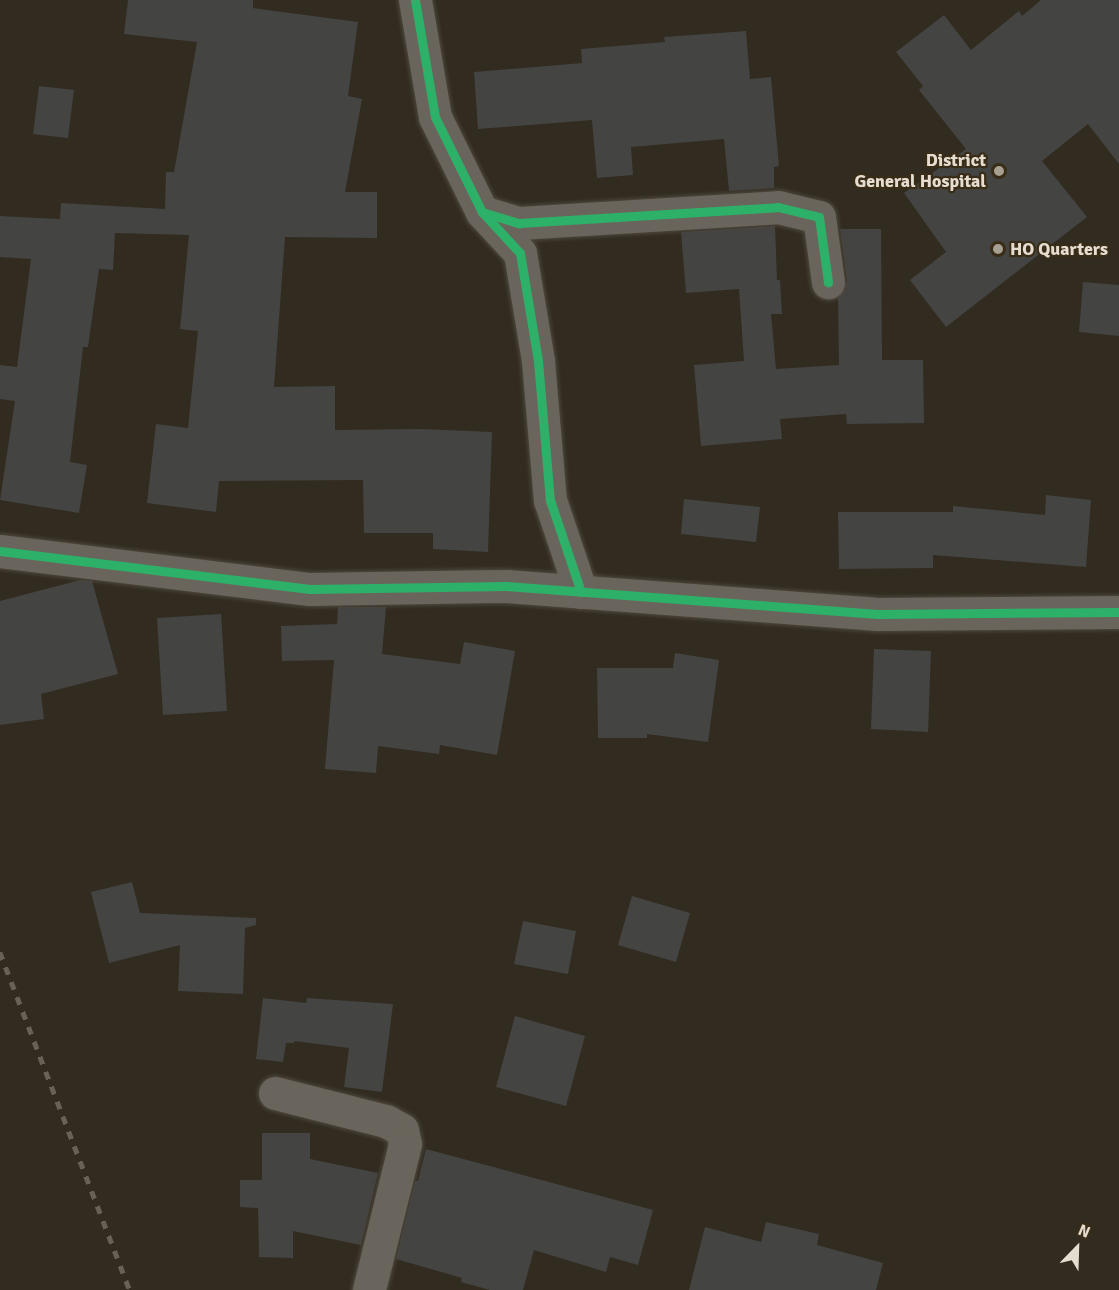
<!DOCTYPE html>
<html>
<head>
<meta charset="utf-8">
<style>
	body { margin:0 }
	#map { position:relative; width:1119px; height:1290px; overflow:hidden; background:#322b20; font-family:Signika,sans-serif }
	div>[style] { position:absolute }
	.building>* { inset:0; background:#444442 }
	.roads { filter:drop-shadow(0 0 2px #4e483e) drop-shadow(0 0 2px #4e483e) }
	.minor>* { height:33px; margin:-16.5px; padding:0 16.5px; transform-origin:16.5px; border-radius:16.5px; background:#6a655c }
	.rail>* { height:4.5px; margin-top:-2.25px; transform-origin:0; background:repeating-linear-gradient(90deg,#676158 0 8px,transparent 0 16px) }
	.cycleway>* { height:9px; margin:-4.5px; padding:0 4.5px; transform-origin:4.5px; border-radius:4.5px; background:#2db169 }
	.dots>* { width:16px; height:16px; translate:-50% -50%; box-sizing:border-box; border:3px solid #3a2d18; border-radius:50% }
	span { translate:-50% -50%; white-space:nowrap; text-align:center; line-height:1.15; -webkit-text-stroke:4.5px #3a2d18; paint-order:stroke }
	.poi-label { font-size:18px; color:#e5ddd0; font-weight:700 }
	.right { translate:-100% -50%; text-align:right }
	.left { translate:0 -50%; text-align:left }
	.north { position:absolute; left:1047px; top:1218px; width:60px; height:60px; -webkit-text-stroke:4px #3a2d18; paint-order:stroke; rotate:23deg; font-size:16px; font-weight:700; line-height:24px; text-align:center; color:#e5ddd0 }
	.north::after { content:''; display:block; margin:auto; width:21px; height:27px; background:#e5ddd0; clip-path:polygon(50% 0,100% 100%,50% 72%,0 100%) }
</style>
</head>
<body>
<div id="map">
	<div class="building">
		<div style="clip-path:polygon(128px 0,253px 0,253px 8px,358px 22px,348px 96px,362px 99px,345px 192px,377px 192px,377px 238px,285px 237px,274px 387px,335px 386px,335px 430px,422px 429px,492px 432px,488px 552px,433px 549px,433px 533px,364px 533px,363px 480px,219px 481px,216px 512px,147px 503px,156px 424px,188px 428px,198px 331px,180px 329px,189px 235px,115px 233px,113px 270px,99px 269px,88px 347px,83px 347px,70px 462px,87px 465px,79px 513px,0 500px,15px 401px,0 399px,0 365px,17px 367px,31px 259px,0 257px,0 216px,60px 219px,61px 203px,165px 209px,166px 172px,174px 172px,197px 42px,124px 34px)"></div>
		<div style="clip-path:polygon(1041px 0,1119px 0,1119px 164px,1088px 124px,1042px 161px,1087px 217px,946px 327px,910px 280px,946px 252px,904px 193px,966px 149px,919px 90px,923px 86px,896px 52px,944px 15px,971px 50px,1019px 11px,1022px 16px)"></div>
		<div style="clip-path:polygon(746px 31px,750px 79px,771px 77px,779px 166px,774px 167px,774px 188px,729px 191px,724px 139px,631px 147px,633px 175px,597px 178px,592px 120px,478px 129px,474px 72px,582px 63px,581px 49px,665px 42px,664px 37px)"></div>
		<div style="clip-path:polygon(39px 86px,74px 90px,68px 138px,33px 134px)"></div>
		<div style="clip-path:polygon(775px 226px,777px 280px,780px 280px,782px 314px,771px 314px,776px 369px,839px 365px,838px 297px,845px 290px,847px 280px,840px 229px,881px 229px,882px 360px,923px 360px,924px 423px,847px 424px,846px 414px,780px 419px,782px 439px,701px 446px,694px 365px,744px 361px,739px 289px,686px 293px,681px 232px)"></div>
		<div style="clip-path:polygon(1083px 282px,1119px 285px,1119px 336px,1079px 332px)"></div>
		<div style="clip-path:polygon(1046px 495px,1091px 500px,1086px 567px,933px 555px,933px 568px,839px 569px,838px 512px,953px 512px,953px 506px,1045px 515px)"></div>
		<div style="clip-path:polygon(684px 499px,760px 507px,756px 542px,681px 534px)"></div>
		<div style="clip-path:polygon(80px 580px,92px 581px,118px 674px,41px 694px,44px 719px,0 725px,0 601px)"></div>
		<div style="clip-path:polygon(338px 607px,386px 607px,382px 654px,460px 664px,464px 642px,515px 651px,497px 755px,440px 745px,439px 754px,378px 746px,376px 773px,325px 769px,334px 660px,282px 661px,281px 626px,337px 624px)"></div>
		<div style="clip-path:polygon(221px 614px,227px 711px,163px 715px,157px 618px)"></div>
		<div style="clip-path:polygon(874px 649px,931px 651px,928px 732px,871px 729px)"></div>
		<div style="clip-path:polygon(675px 653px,719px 660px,708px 742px,647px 734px,647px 738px,598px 738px,597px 668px,673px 668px)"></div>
		<div style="clip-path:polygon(132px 882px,140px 913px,256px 918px,256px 925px,245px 928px,243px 994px,178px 991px,180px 945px,109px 963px,91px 892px)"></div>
		<div style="clip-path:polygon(632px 896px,690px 913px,676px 962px,618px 945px)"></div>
		<div style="clip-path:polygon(523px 921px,576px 931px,568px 974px,514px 964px)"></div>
		<div style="clip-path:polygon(263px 998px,306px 1003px,307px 998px,393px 1004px,382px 1092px,344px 1087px,349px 1048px,294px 1041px,294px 1043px,286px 1043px,283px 1062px,256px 1059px)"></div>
		<div style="clip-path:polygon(515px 1016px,585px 1036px,566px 1106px,496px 1087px)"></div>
		<div style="clip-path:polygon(262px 1133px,310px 1133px,310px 1159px,378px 1173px,361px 1245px,293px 1231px,293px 1258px,259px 1257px,258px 1208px,240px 1207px,240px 1180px,262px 1180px)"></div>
		<div style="clip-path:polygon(426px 1149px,653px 1210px,638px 1265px,610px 1257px,606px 1272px,534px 1250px,523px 1290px,490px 1290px,461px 1282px,462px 1278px,396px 1259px,415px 1181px,418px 1181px)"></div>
		<div style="clip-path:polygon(766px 1222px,819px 1234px,817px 1245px,883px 1263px,876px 1290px,689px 1290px,705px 1227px,761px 1242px)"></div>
	</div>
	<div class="roads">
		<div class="minor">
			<div style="left:415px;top:0;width:119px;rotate:80.3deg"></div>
			<div style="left:435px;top:117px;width:106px;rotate:63.7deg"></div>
			<div style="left:482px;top:212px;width:56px;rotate:47.2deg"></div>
			<div style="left:520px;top:253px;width:109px;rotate:80.5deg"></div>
			<div style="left:538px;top:361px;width:140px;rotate:85.1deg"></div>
			<div style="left:550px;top:500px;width:97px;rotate:71.4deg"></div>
			<div style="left:482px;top:212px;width:39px;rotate:17deg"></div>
			<div style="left:519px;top:223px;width:259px;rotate:-3.5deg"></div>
			<div style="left:778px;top:207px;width:42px;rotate:13.7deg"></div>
			<div style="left:819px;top:217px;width:66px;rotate:82.1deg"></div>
			<div style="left:0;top:551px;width:312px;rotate:7deg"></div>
			<div style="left:310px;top:589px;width:196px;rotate:-0.9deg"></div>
			<div style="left:506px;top:586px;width:373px;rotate:4.3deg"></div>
			<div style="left:878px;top:614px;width:241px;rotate:-0.5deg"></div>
			<div style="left:275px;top:1093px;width:114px;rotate:14.2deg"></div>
			<div style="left:386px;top:1121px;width:18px;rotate:29deg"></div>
			<div style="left:402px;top:1130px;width:14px;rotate:78deg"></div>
			<div style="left:405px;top:1144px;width:150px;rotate:103.9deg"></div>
		</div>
	</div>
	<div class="rail">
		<div style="left:0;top:952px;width:362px;rotate:69deg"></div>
	</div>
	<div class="cycleway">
		<div style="left:415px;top:0;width:119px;rotate:80.3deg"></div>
		<div style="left:435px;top:117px;width:106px;rotate:63.7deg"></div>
		<div style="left:482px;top:212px;width:56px;rotate:47.2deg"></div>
		<div style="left:520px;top:253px;width:109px;rotate:80.5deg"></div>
		<div style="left:538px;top:361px;width:140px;rotate:85.1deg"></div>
		<div style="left:550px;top:500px;width:97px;rotate:71.4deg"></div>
		<div style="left:482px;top:212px;width:39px;rotate:17deg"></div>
		<div style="left:519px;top:223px;width:259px;rotate:-3.5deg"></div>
		<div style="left:778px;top:207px;width:42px;rotate:13.7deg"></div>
		<div style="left:819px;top:217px;width:66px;rotate:82.1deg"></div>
		<div style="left:0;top:551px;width:312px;rotate:7deg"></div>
		<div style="left:310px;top:589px;width:196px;rotate:-0.9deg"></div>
		<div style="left:506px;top:586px;width:373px;rotate:4.3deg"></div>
		<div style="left:878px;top:614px;width:241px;rotate:-0.5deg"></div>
	</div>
	<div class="dots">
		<div style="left:999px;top:171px;background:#a69f92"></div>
		<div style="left:998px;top:249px;background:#a69f92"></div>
	</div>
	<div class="poi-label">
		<span class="right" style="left:986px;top:171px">District<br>General Hospital</span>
		<span class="left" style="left:1010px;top:249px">HO Quarters</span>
	</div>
	<div class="north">N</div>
</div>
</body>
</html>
